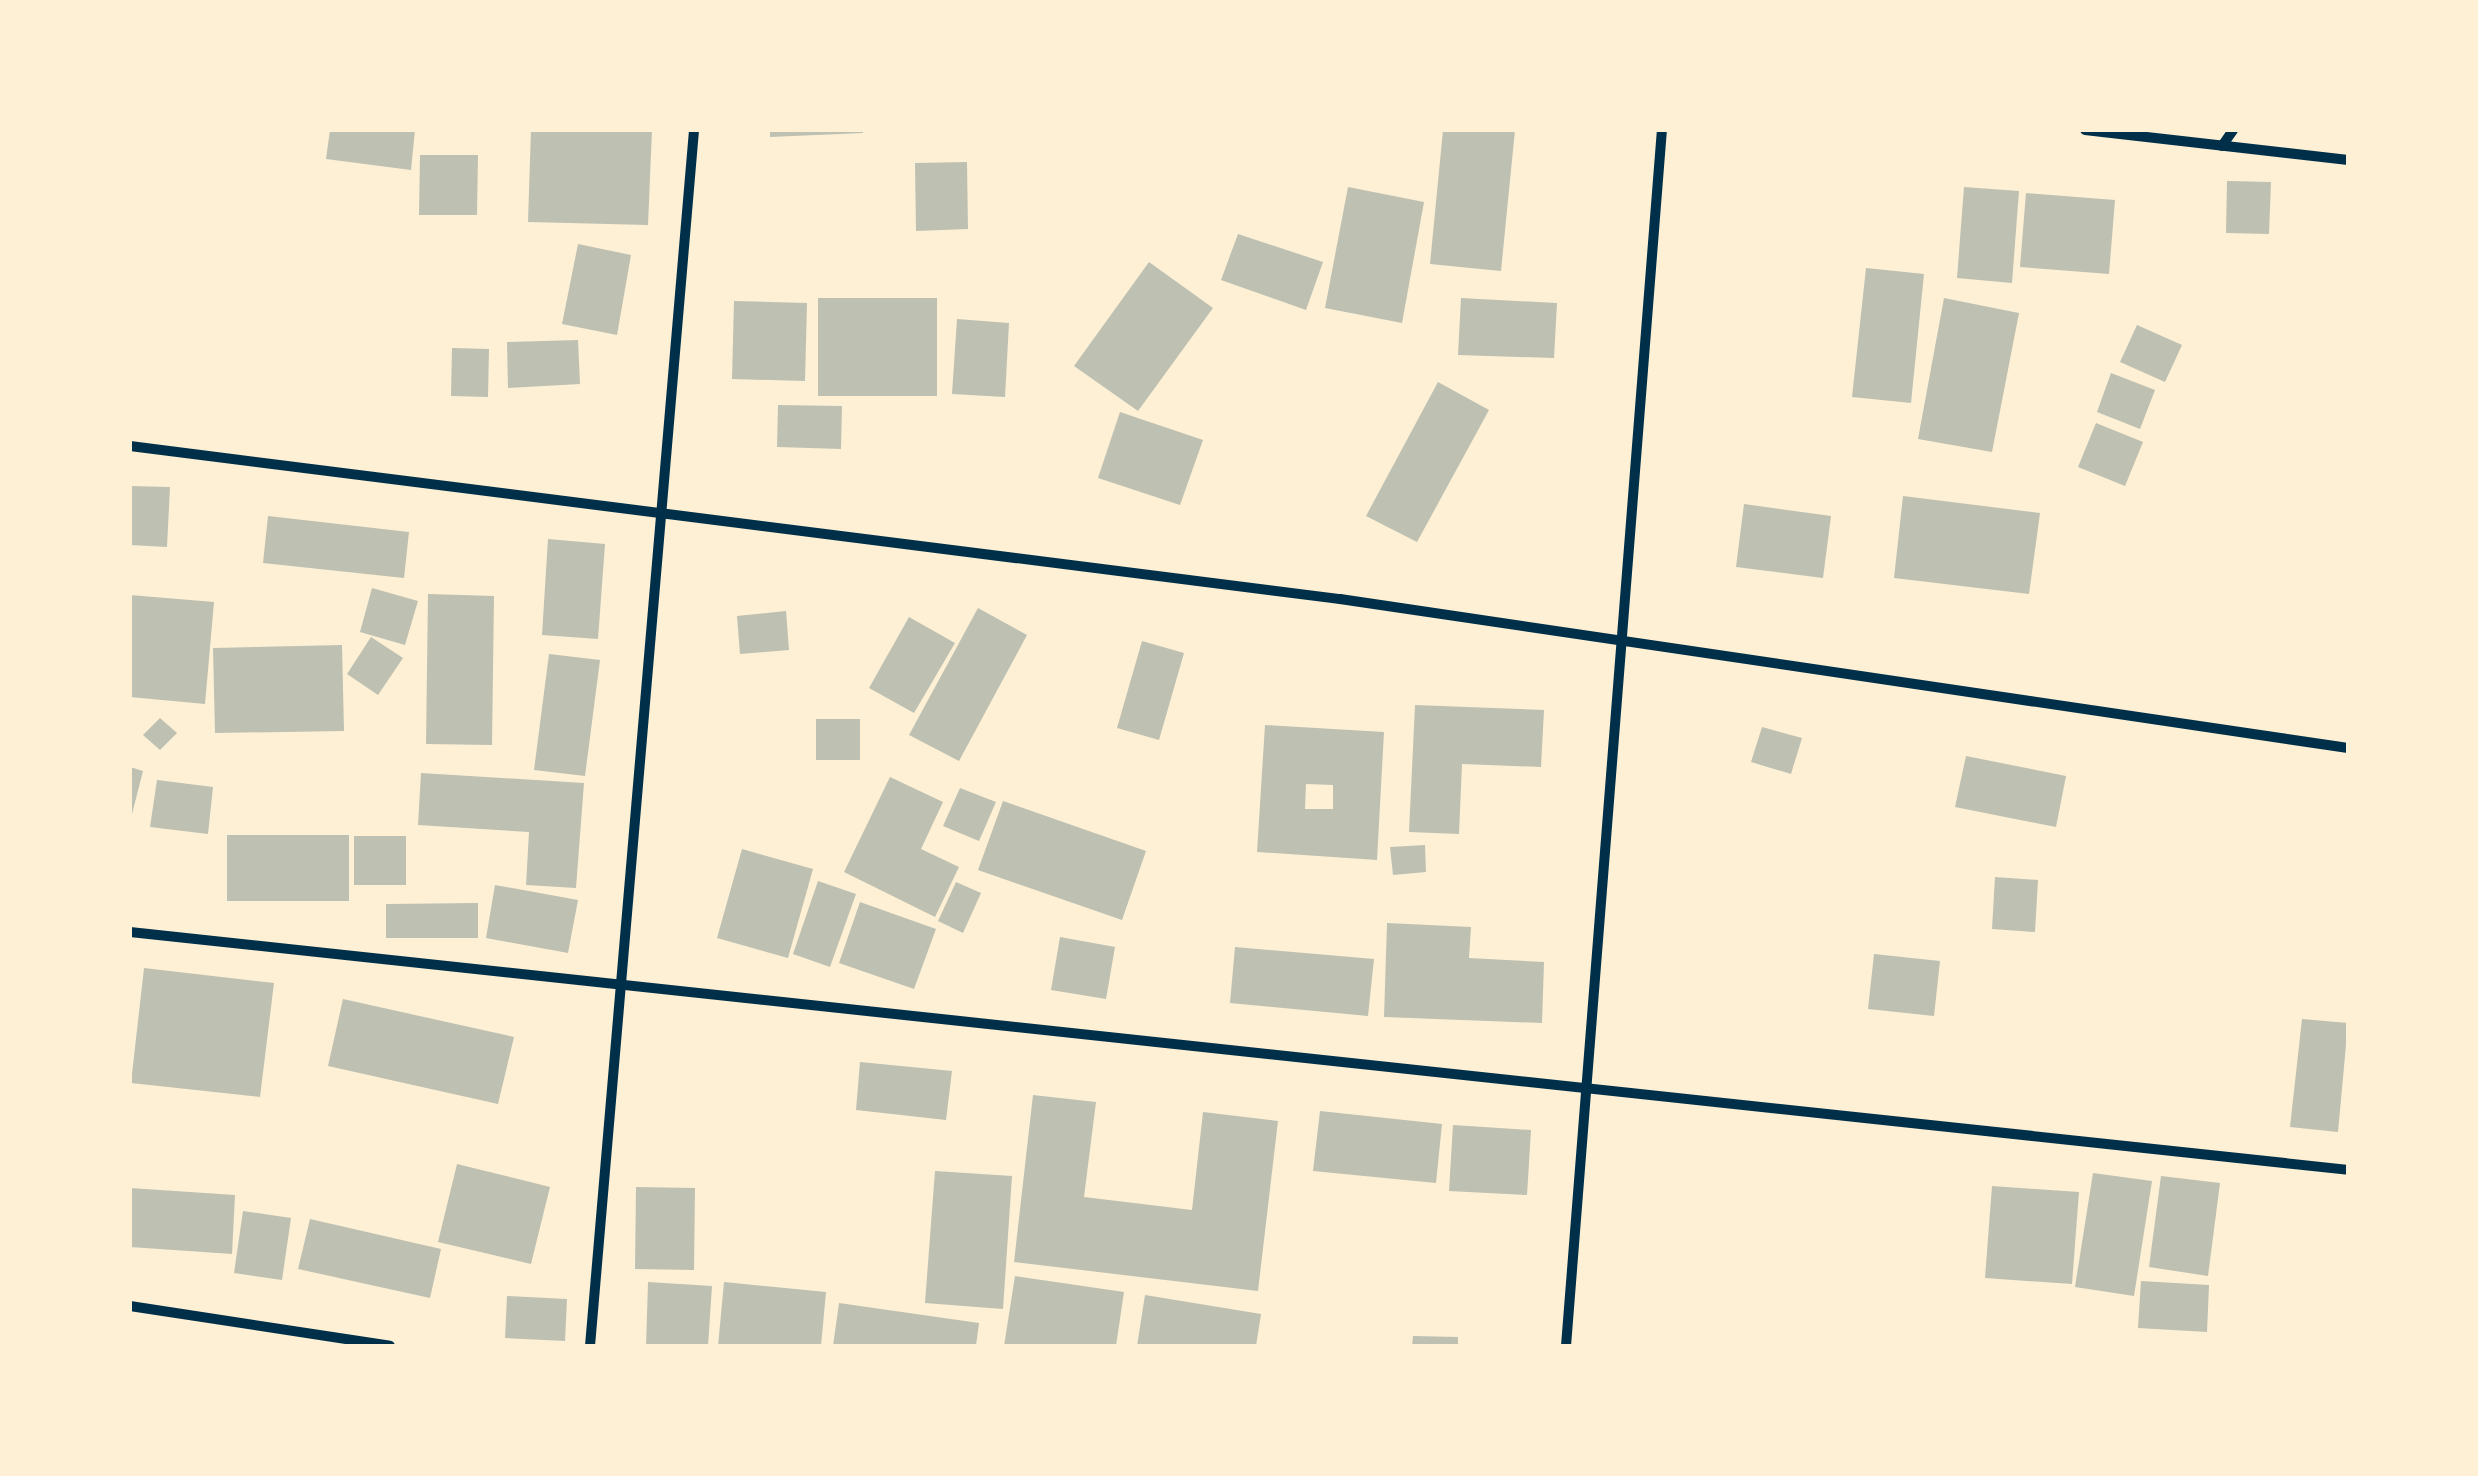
<!DOCTYPE html>
<html>
<head>
<meta charset="utf-8">
<style>
	body { margin:0 }
	#map { position:relative; width:2478px; height:1476px; overflow:hidden; background:#fdf0d5; font-family:"Source Sans 3",sans-serif }
	div>[style] { position:absolute }
	.building>* { inset:0; background:#bec0b2 }
	.minor>* { height:10px; margin:-5px; padding:0 5px; transform-origin:5px; border-radius:5px; background:#003049 }
	span { translate:-50% -50%; white-space:nowrap; text-align:center; line-height:1.15; -webkit-text-stroke:9px #fdf0d5; paint-order:stroke }
	.frame { position:absolute; inset:0; border:132px solid #fdf0d5; pointer-events:none }
</style>
</head>
<body>
<div id="map">
	<div class="building">
		<div style="clip-path:polygon(330px 130px,415px 130px,411px 170px,326px 159px)"></div>
		<div style="clip-path:polygon(531px 130px,652px 130px,648px 225px,528px 222px)"></div>
		<div style="clip-path:polygon(770px 130px,863px 130px,863px 133px,770px 137px)"></div>
		<div style="clip-path:polygon(1443px 130px,1515px 130px,1501px 271px,1430px 264px)"></div>
		<div style="clip-path:polygon(420px 155px,478px 155px,477px 215px,419px 215px)"></div>
		<div style="clip-path:polygon(967px 162px,968px 229px,916px 231px,915px 163px)"></div>
		<div style="clip-path:polygon(2227px 181px,2271px 182px,2269px 234px,2226px 233px)"></div>
		<div style="clip-path:polygon(1348px 187px,1424px 202px,1402px 323px,1325px 308px)"></div>
		<div style="clip-path:polygon(1964px 187px,2019px 191px,2012px 283px,1957px 278px)"></div>
		<div style="clip-path:polygon(2026px 193px,2115px 200px,2109px 274px,2020px 267px)"></div>
		<div style="clip-path:polygon(1238px 234px,1323px 262px,1306px 310px,1221px 280px)"></div>
		<div style="clip-path:polygon(578px 244px,631px 255px,617px 335px,562px 324px)"></div>
		<div style="clip-path:polygon(1149px 262px,1213px 308px,1138px 411px,1074px 366px)"></div>
		<div style="clip-path:polygon(1866px 268px,1924px 274px,1911px 403px,1852px 397px)"></div>
		<div style="clip-path:polygon(818px 298px,937px 298px,937px 396px,818px 396px)"></div>
		<div style="clip-path:polygon(1461px 298px,1557px 303px,1554px 358px,1458px 355px)"></div>
		<div style="clip-path:polygon(1944px 298px,2019px 313px,1992px 452px,1918px 439px)"></div>
		<div style="clip-path:polygon(734px 301px,807px 303px,805px 381px,732px 379px)"></div>
		<div style="clip-path:polygon(957px 319px,1009px 323px,1005px 397px,952px 394px)"></div>
		<div style="clip-path:polygon(2137px 325px,2182px 345px,2165px 382px,2120px 362px)"></div>
		<div style="clip-path:polygon(578px 340px,580px 384px,508px 388px,507px 342px)"></div>
		<div style="clip-path:polygon(452px 348px,489px 349px,488px 397px,451px 396px)"></div>
		<div style="clip-path:polygon(2111px 373px,2155px 390px,2140px 429px,2097px 412px)"></div>
		<div style="clip-path:polygon(1438px 382px,1489px 410px,1417px 542px,1366px 516px)"></div>
		<div style="clip-path:polygon(778px 405px,842px 406px,841px 449px,777px 447px)"></div>
		<div style="clip-path:polygon(1120px 412px,1203px 440px,1180px 505px,1098px 478px)"></div>
		<div style="clip-path:polygon(2096px 423px,2143px 442px,2125px 486px,2078px 467px)"></div>
		<div style="clip-path:polygon(130px 486px,170px 487px,167px 547px,130px 545px)"></div>
		<div style="clip-path:polygon(1903px 496px,2040px 513px,2029px 594px,1894px 578px)"></div>
		<div style="clip-path:polygon(1744px 504px,1831px 516px,1823px 578px,1736px 567px)"></div>
		<div style="clip-path:polygon(268px 516px,409px 532px,404px 578px,263px 563px)"></div>
		<div style="clip-path:polygon(548px 539px,605px 544px,598px 639px,542px 635px)"></div>
		<div style="clip-path:polygon(372px 588px,418px 601px,405px 645px,360px 632px)"></div>
		<div style="clip-path:polygon(428px 594px,494px 596px,492px 745px,426px 744px)"></div>
		<div style="clip-path:polygon(130px 595px,214px 602px,205px 704px,130px 697px)"></div>
		<div style="clip-path:polygon(978px 608px,1027px 635px,959px 761px,909px 735px)"></div>
		<div style="clip-path:polygon(786px 611px,789px 650px,740px 654px,737px 616px)"></div>
		<div style="clip-path:polygon(909px 617px,955px 643px,914px 713px,869px 688px)"></div>
		<div style="clip-path:polygon(371px 637px,403px 658px,378px 695px,347px 674px)"></div>
		<div style="clip-path:polygon(1142px 641px,1184px 653px,1159px 740px,1117px 728px)"></div>
		<div style="clip-path:polygon(342px 645px,344px 731px,215px 733px,213px 648px)"></div>
		<div style="clip-path:polygon(549px 654px,600px 660px,585px 776px,534px 770px)"></div>
		<div style="clip-path:polygon(1415px 705px,1544px 710px,1541px 767px,1462px 764px,1459px 834px,1409px 832px)"></div>
		<div style="clip-path:polygon(160px 718px,177px 733px,160px 750px,143px 735px)"></div>
		<div style="clip-path:polygon(816px 719px,860px 719px,860px 760px,816px 760px)"></div>
		<div style="clip-path:polygon(evenodd,1265px 725px,1384px 732px,1377px 860px,1257px 852px,1265px 725px,1306px 784px,1333px 785px,1333px 809px,1305px 809px,1306px 784px)"></div>
		<div style="clip-path:polygon(1762px 727px,1802px 738px,1791px 774px,1751px 762px)"></div>
		<div style="clip-path:polygon(1966px 756px,2066px 776px,2056px 827px,1955px 807px)"></div>
		<div style="clip-path:polygon(130px 767px,143px 771px,131px 818px,130px 817px)"></div>
		<div style="clip-path:polygon(421px 773px,584px 783px,576px 888px,526px 885px,529px 832px,418px 825px)"></div>
		<div style="clip-path:polygon(890px 777px,943px 802px,921px 849px,959px 867px,935px 917px,844px 872px)"></div>
		<div style="clip-path:polygon(157px 780px,213px 787px,208px 834px,150px 827px)"></div>
		<div style="clip-path:polygon(960px 788px,996px 802px,979px 841px,943px 826px)"></div>
		<div style="clip-path:polygon(1003px 801px,1146px 851px,1122px 920px,978px 870px)"></div>
		<div style="clip-path:polygon(227px 835px,349px 835px,349px 901px,227px 901px)"></div>
		<div style="clip-path:polygon(354px 836px,406px 836px,406px 885px,354px 885px)"></div>
		<div style="clip-path:polygon(1425px 845px,1426px 872px,1393px 875px,1390px 847px)"></div>
		<div style="clip-path:polygon(742px 849px,813px 869px,788px 958px,717px 938px)"></div>
		<div style="clip-path:polygon(1995px 877px,2038px 880px,2035px 932px,1992px 929px)"></div>
		<div style="clip-path:polygon(818px 881px,856px 894px,830px 967px,793px 954px)"></div>
		<div style="clip-path:polygon(956px 882px,981px 893px,963px 933px,938px 921px)"></div>
		<div style="clip-path:polygon(495px 885px,578px 900px,568px 953px,486px 938px)"></div>
		<div style="clip-path:polygon(860px 902px,936px 929px,914px 989px,839px 963px)"></div>
		<div style="clip-path:polygon(478px 903px,478px 938px,386px 938px,386px 904px)"></div>
		<div style="clip-path:polygon(1387px 923px,1471px 927px,1469px 958px,1544px 962px,1542px 1023px,1384px 1017px)"></div>
		<div style="clip-path:polygon(1060px 937px,1115px 947px,1106px 999px,1051px 990px)"></div>
		<div style="clip-path:polygon(1235px 947px,1374px 959px,1368px 1016px,1230px 1003px)"></div>
		<div style="clip-path:polygon(1874px 954px,1940px 961px,1934px 1016px,1868px 1009px)"></div>
		<div style="clip-path:polygon(144px 968px,274px 983px,260px 1097px,131px 1083px)"></div>
		<div style="clip-path:polygon(343px 999px,514px 1037px,498px 1104px,328px 1066px)"></div>
		<div style="clip-path:polygon(2302px 1019px,2348px 1023px,2338px 1132px,2290px 1127px)"></div>
		<div style="clip-path:polygon(860px 1062px,952px 1071px,946px 1120px,856px 1110px)"></div>
		<div style="clip-path:polygon(1033px 1095px,1096px 1102px,1084px 1197px,1192px 1210px,1203px 1112px,1278px 1121px,1258px 1291px,1014px 1262px)"></div>
		<div style="clip-path:polygon(1320px 1111px,1442px 1124px,1436px 1183px,1313px 1171px)"></div>
		<div style="clip-path:polygon(1453px 1125px,1531px 1130px,1527px 1195px,1449px 1191px)"></div>
		<div style="clip-path:polygon(457px 1164px,550px 1187px,531px 1264px,438px 1242px)"></div>
		<div style="clip-path:polygon(935px 1171px,1012px 1176px,1003px 1309px,925px 1303px)"></div>
		<div style="clip-path:polygon(2093px 1173px,2152px 1181px,2134px 1296px,2075px 1287px)"></div>
		<div style="clip-path:polygon(2161px 1176px,2220px 1183px,2208px 1276px,2149px 1267px)"></div>
		<div style="clip-path:polygon(1992px 1186px,2079px 1192px,2072px 1284px,1985px 1278px)"></div>
		<div style="clip-path:polygon(636px 1187px,695px 1188px,694px 1270px,635px 1269px)"></div>
		<div style="clip-path:polygon(130px 1188px,235px 1195px,232px 1254px,130px 1247px)"></div>
		<div style="clip-path:polygon(243px 1211px,291px 1218px,282px 1280px,234px 1273px)"></div>
		<div style="clip-path:polygon(310px 1219px,441px 1249px,430px 1298px,298px 1269px)"></div>
		<div style="clip-path:polygon(1015px 1276px,1124px 1292px,1116px 1346px,1004px 1346px)"></div>
		<div style="clip-path:polygon(2141px 1281px,2209px 1285px,2207px 1332px,2138px 1328px)"></div>
		<div style="clip-path:polygon(648px 1282px,712px 1286px,708px 1346px,646px 1346px)"></div>
		<div style="clip-path:polygon(724px 1282px,826px 1292px,821px 1346px,718px 1346px)"></div>
		<div style="clip-path:polygon(1145px 1295px,1261px 1314px,1256px 1346px,1137px 1346px)"></div>
		<div style="clip-path:polygon(507px 1296px,567px 1299px,565px 1341px,505px 1338px)"></div>
		<div style="clip-path:polygon(839px 1303px,979px 1323px,976px 1346px,833px 1346px)"></div>
		<div style="clip-path:polygon(1413px 1336px,1458px 1337px,1458px 1346px,1412px 1346px)"></div>
	</div>
	<div class="minor">
		<div style="left:2085px;top:130px;width:265px;rotate:6.5deg"></div>
		<div style="left:2222px;top:146px;width:19px;rotate:-55deg"></div>
		<div style="left:130px;top:446px;width:1220px;rotate:7.21deg"></div>
		<div style="left:1340px;top:599px;width:1019px;rotate:8.41deg"></div>
		<div style="left:130px;top:932px;width:2231px;rotate:6.12deg"></div>
		<div style="left:130px;top:1306px;width:263px;rotate:8.7deg"></div>
		<div style="left:590px;top:1346px;width:1220px;rotate:-85.11deg"></div>
		<div style="left:1566px;top:1346px;width:1220px;rotate:-85.49deg"></div>
	</div>
	<div class="frame"></div>
</div>
</body>
</html>
